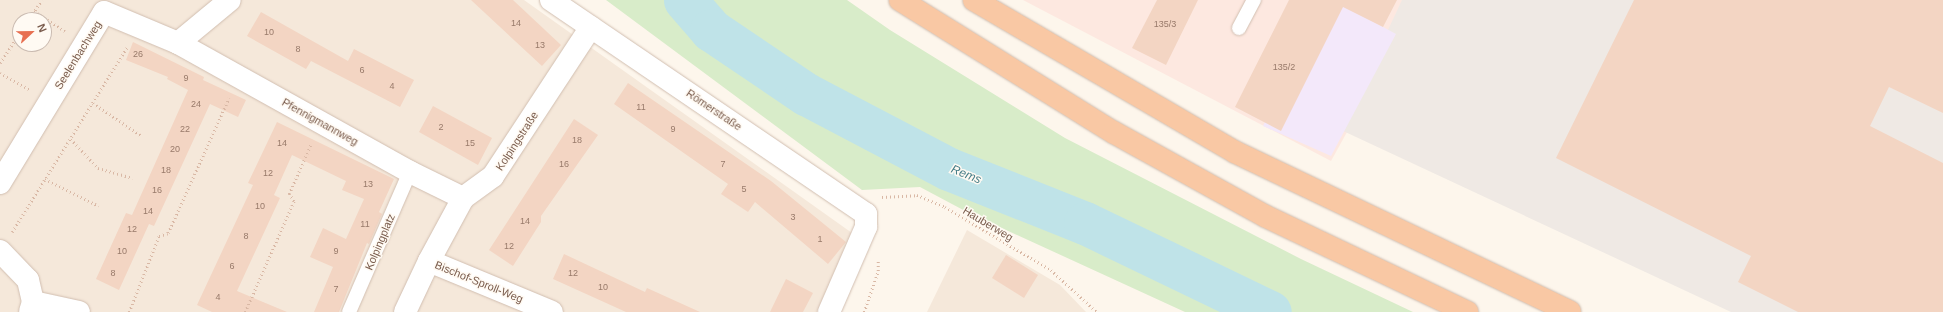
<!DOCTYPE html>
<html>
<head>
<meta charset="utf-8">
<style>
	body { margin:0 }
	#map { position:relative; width:1943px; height:312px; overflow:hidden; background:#fdf6ec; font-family:Helvetica,sans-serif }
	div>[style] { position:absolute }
	.residential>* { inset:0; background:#f5e8da }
	.commercial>* { inset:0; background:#fde8e0 }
	.industrial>* { inset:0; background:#efe9e4 }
	.education>* { inset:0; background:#f3e8fa }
	.green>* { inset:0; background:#d8ecc9 }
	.river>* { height:43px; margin:-21.5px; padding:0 21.5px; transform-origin:21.5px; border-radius:21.5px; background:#bfe3e8 }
	.building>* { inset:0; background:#f3d5c3 }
	.path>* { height:2.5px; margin-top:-1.25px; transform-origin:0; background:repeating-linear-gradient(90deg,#d9b8a5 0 1px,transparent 0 4px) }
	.roads { filter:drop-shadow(0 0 1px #d1beb0) drop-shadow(0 0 1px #d1beb0) }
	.service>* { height:14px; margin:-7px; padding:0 7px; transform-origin:7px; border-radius:7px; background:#fff }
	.minor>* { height:22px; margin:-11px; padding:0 11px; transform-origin:11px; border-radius:11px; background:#fff }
	.trunk>* { height:22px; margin:-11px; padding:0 11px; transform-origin:11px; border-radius:11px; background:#f9c8a4 }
	span { translate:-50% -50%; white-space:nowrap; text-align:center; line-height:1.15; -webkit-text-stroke:3px #fffaf3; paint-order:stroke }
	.number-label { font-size:9px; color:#987a6a }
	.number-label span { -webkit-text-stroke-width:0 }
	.street-label { font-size:11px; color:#7a5c4d }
	.water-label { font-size:12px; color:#437c86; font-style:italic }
	.north { position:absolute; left:12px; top:12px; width:40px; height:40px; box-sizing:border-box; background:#fffaf3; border:1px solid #cabbb1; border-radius:50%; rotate:68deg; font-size:11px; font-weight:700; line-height:16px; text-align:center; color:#7a5c4d }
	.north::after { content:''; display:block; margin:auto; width:14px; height:18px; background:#e76f51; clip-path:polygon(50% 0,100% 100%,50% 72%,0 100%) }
</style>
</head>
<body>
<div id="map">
	<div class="residential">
		<div style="clip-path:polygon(evenodd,0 0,524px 0,852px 233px,818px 312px,0 312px,0 0,20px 20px,44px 20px,44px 44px,20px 44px,20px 20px)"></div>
		<div style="clip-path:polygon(967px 230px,1060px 285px,1086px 312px,927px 312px)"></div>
	</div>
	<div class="commercial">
		<div style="clip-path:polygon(1023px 0,1420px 0,1331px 161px)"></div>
	</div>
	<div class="industrial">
		<div style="clip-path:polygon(1402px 0,1943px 0,1943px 312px,1731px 312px,1341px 130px)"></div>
	</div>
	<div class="education">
		<div style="clip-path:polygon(1325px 0,1333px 0,1396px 34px,1331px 156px,1263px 126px)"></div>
	</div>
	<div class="green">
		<div style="clip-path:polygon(606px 0,847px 0,890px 30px,1065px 138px,1301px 259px,1413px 312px,1185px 312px,967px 212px,920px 187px,862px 190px)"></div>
	</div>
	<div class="river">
		<div style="left:685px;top:0;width:40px;rotate:49deg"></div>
		<div style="left:711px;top:30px;width:115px;rotate:34deg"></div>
		<div style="left:806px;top:94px;width:161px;rotate:27.7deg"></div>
		<div style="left:949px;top:169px;width:146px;rotate:21.7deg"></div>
		<div style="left:1085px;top:223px;width:205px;rotate:25.7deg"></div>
	</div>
	<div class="building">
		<div style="clip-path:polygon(471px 0,513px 0,561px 45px,542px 66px)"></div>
		<div style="clip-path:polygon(1157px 0,1198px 0,1166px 65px,1132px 48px)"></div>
		<div style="clip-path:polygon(1289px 0,1397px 0,1383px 27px,1343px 7px,1281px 131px,1235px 107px)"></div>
		<div style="clip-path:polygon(1634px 0,1943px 0,1943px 113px,1889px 87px,1870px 126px,1943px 163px,1943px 312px,1798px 312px,1738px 282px,1751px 256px,1556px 158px)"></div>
		<div style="clip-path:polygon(261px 12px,348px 61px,354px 49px,414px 80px,400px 107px,311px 61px,306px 69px,247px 36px)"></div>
		<div style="clip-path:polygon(133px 42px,204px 77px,203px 80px,246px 100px,238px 117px,210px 104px,154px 226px,149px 224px,119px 290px,96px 279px,126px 213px,132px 215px,188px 90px,167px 79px,168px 77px,126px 60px)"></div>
		<div style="clip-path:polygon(628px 83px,771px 181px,846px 242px,828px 264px,755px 202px,748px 212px,721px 194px,728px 184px,614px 104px)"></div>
		<div style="clip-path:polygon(433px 106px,492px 138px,478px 165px,419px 132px)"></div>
		<div style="clip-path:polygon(574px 119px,598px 135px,541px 216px,541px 222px,513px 266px,489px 250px)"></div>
		<div style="clip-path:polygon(277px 122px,394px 179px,379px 212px,382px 214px,369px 244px,367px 243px,339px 312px,314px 312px,333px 267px,310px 257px,323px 228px,346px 239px,364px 199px,342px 190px,346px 181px,292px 155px,274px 195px,280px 198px,237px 291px,287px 312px,212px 312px,197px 305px,253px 185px,248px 183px)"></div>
		<div style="clip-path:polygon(564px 254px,645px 292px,647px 288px,700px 312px,626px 312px,553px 279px)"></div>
		<div style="clip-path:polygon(1006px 255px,1038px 275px,1024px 298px,992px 278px)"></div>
		<div style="clip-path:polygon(786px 279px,813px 293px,803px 312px,770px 312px)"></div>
	</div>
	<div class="path">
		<div style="left:34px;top:11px;width:37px;rotate:33deg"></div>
		<div style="left:28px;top:20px;width:24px;rotate:-55deg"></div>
		<div style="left:0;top:63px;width:37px;rotate:-57deg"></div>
		<div style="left:0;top:73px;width:35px;rotate:29deg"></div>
		<div style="left:93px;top:103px;width:59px;rotate:34deg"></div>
		<div style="left:71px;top:139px;width:40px;rotate:47deg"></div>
		<div style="left:98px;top:168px;width:36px;rotate:16deg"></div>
		<div style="left:45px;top:179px;width:60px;rotate:26.6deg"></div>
		<div style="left:882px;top:197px;width:35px;rotate:-3deg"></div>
		<div style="left:917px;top:195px;width:30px;rotate:23deg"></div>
		<div style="left:945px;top:207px;width:123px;rotate:30.7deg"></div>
		<div style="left:1051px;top:270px;width:62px;rotate:42.4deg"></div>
		<div style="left:12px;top:232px;width:219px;rotate:-58.1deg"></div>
		<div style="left:129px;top:312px;width:82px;rotate:-68.5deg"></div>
		<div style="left:159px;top:236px;width:9px;rotate:-18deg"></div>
		<div style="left:168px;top:233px;width:148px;rotate:-65.7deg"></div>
		<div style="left:245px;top:312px;width:121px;rotate:-66.2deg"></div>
		<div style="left:294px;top:201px;width:9px;rotate:-126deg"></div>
		<div style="left:289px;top:194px;width:55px;rotate:-66.3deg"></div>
		<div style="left:864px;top:312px;width:43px;rotate:-71.1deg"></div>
		<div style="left:878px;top:271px;width:10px;rotate:-90deg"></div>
	</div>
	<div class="roads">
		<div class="service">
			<div style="left:1239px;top:28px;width:32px;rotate:-62deg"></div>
			<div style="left:349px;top:312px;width:153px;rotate:-66.5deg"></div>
		</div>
		<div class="minor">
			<div style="left:551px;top:0;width:381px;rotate:34.2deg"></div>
			<div style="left:866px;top:214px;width:13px;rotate:90deg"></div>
			<div style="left:866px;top:227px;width:93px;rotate:113.5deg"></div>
			<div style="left:178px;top:43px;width:265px;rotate:29.1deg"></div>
			<div style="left:410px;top:172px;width:59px;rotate:26.1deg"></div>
			<div style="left:0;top:183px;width:200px;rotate:-58.7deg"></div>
			<div style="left:104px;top:12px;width:80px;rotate:22.7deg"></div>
			<div style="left:178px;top:43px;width:67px;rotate:-39.6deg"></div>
			<div style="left:0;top:251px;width:40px;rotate:46deg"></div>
			<div style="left:28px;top:280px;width:23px;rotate:77deg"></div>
			<div style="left:33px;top:302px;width:10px;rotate:107deg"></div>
			<div style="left:429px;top:261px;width:133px;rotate:22.5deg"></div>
			<div style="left:33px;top:302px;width:47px;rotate:12.3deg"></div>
			<div style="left:405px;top:312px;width:56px;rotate:-64.8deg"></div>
			<div style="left:429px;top:261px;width:72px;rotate:-61.6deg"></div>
			<div style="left:463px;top:198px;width:37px;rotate:-36deg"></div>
			<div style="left:493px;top:176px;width:178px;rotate:-56.7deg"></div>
		</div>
		<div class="trunk">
			<div style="left:900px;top:0;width:251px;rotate:31.8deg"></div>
			<div style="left:1113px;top:132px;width:174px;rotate:28.9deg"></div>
			<div style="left:1265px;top:216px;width:224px;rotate:25.4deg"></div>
			<div style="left:974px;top:0;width:302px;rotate:30.2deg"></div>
			<div style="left:1235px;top:152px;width:371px;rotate:25.5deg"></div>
		</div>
	</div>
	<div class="number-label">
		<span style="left:516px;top:23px">14</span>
		<span style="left:1165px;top:24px">135/3</span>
		<span style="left:269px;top:32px">10</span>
		<span style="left:540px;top:45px">13</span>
		<span style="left:298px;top:49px">8</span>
		<span style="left:138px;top:54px">26</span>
		<span style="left:1284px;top:67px">135/2</span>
		<span style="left:362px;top:70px">6</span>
		<span style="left:186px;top:78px">9</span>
		<span style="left:392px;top:86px">4</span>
		<span style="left:196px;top:104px">24</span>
		<span style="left:641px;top:107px">11</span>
		<span style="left:441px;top:127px">2</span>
		<span style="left:185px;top:129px">22</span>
		<span style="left:673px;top:129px">9</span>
		<span style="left:577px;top:140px">18</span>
		<span style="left:282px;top:143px">14</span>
		<span style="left:470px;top:143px">15</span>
		<span style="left:175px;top:149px">20</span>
		<span style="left:564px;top:164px">16</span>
		<span style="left:723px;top:164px">7</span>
		<span style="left:166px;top:170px">18</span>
		<span style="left:268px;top:173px">12</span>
		<span style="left:368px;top:184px">13</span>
		<span style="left:744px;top:189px">5</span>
		<span style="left:157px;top:190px">16</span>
		<span style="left:260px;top:206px">10</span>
		<span style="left:148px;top:211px">14</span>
		<span style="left:793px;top:217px">3</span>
		<span style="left:525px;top:221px">14</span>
		<span style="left:365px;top:224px">11</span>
		<span style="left:132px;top:229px">12</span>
		<span style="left:246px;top:236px">8</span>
		<span style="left:820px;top:239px">1</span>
		<span style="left:509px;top:246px">12</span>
		<span style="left:122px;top:251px">10</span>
		<span style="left:336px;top:251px">9</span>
		<span style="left:232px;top:266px">6</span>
		<span style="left:113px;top:273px">8</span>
		<span style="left:573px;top:273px">12</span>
		<span style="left:603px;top:287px">10</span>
		<span style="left:336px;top:289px">7</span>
		<span style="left:218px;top:297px">4</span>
	</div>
	<div class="street-label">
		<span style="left:78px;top:55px;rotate:-58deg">Seelenbachweg</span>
		<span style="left:714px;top:110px;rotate:34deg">Römerstraße</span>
		<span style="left:320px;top:122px;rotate:29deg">Pfennigmannweg</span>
		<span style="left:517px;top:141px;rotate:-57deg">Kolpingstraße</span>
		<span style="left:988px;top:224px;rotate:31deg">Hauberweg</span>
		<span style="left:380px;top:242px;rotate:-67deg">Kolpingplatz</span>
		<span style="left:479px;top:282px;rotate:22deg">Bischof-Sproll-Weg</span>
	</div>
	<div class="water-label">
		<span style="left:966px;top:175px;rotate:22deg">Rems</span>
	</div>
	<div class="north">N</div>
</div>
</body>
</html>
